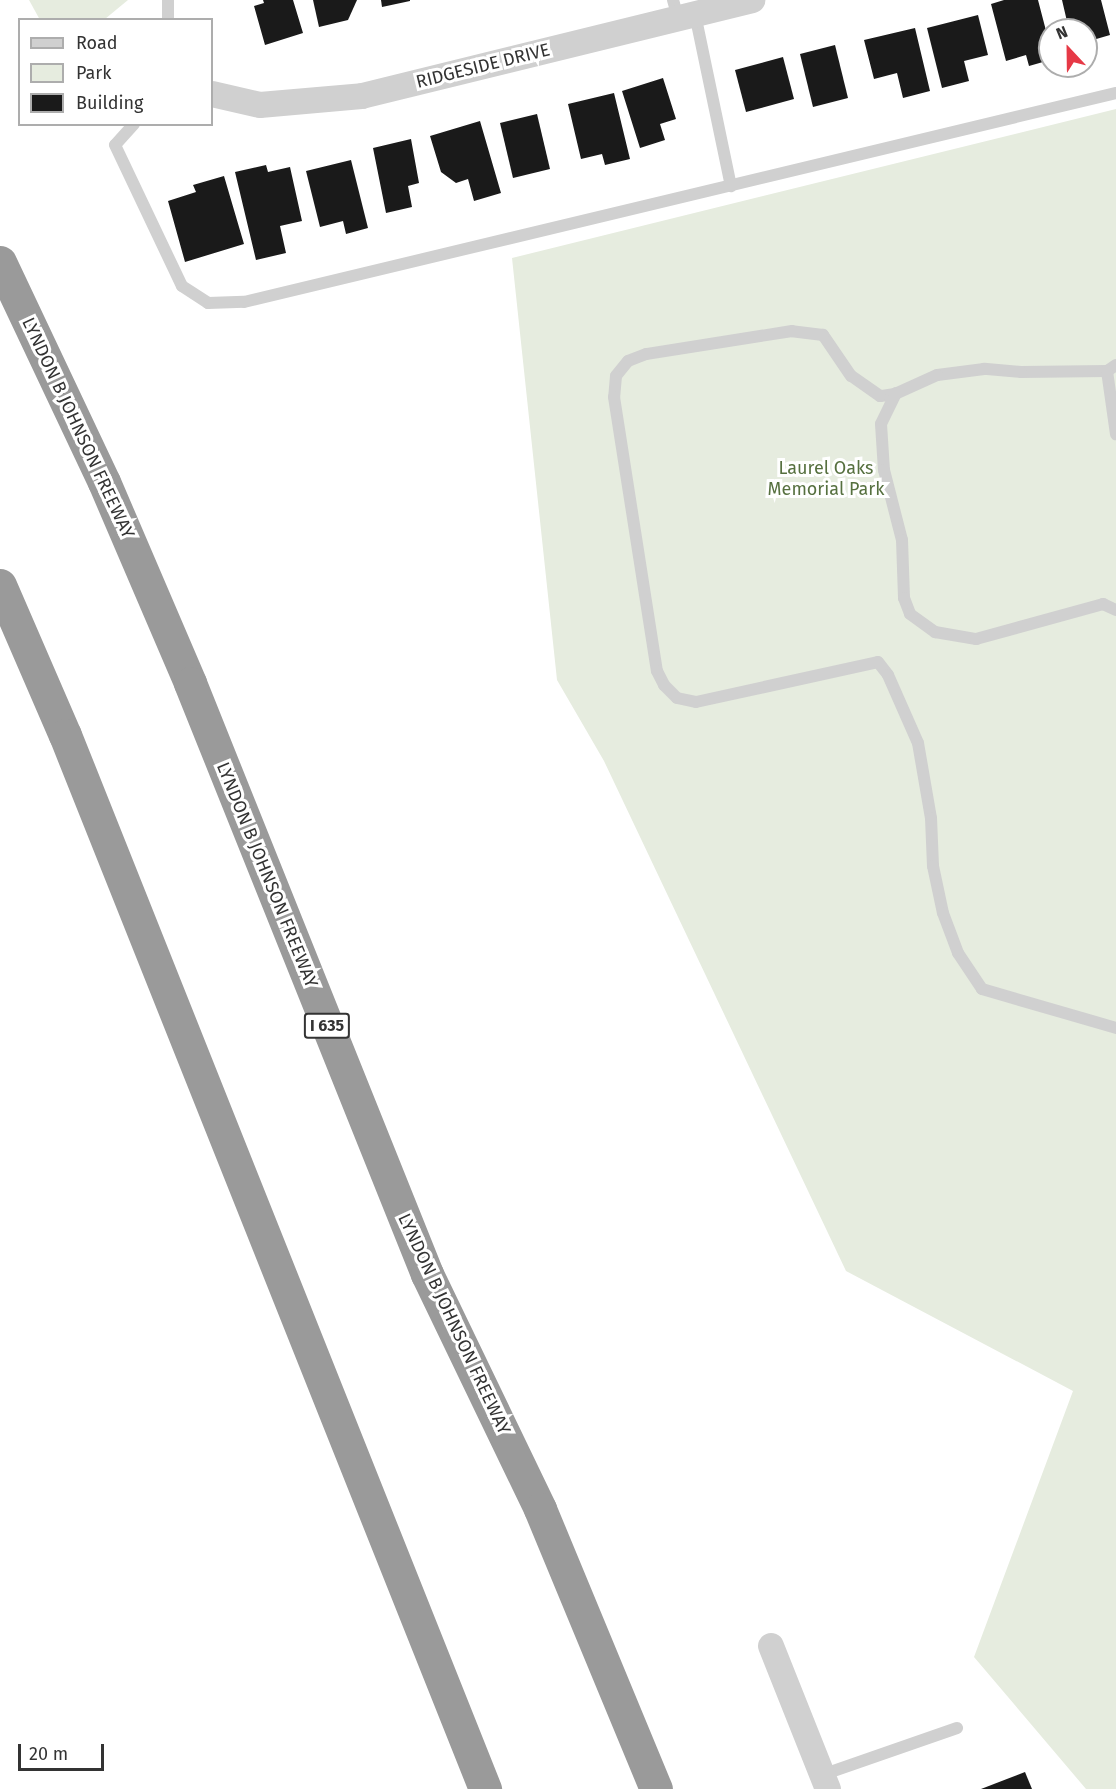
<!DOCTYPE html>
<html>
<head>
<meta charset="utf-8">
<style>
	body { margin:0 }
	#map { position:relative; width:1116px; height:1789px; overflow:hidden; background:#fff; font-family:"Fira Sans",sans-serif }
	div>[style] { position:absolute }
	.green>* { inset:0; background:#e6ecdf }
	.building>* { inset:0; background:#1a1a1a }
	.service>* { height:12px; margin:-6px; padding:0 6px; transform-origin:6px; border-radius:6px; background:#d0d0d0 }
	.minor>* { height:26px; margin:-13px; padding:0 13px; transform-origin:13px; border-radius:13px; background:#d0d0d0 }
	.motorway>* { height:33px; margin:-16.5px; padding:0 16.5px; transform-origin:16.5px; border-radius:16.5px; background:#9a9a9a }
	span { translate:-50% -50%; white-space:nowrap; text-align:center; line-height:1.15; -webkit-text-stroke:6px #fff; paint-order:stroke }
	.shield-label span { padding:2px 4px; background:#fff; border:2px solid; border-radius:4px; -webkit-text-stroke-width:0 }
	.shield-label { font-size:16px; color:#333; font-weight:700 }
	.street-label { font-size:18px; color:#333 }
	.park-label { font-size:18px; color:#56703f }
	.legend { position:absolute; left:18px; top:18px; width:195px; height:108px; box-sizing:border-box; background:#fff; border:2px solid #adadad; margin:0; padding:8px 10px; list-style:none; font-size:18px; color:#333 }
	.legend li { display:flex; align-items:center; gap:12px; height:30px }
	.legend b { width:30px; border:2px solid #adadad }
	.north { position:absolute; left:1038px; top:18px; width:60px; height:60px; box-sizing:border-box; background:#fff; border:2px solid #adadad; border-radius:50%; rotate:338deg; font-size:16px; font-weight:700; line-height:24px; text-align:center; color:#333 }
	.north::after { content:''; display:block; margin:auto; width:21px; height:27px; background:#e63946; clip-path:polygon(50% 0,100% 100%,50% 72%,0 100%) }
	.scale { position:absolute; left:18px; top:1744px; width:86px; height:27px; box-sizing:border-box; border:3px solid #333; border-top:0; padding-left:8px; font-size:18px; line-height:21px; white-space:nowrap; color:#333; -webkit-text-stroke:4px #fff; paint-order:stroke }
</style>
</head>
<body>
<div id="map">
	<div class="green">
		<div style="clip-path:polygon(29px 0,128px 0,105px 19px,40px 20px)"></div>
		<div style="clip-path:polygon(1116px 109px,1116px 1789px,1086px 1789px,974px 1657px,1073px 1391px,846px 1271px,604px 761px,557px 680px,512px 258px)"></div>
	</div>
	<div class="building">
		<div style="clip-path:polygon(263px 0,293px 0,303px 33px,265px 45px,254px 6px,264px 3px)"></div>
		<div style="clip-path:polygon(313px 0,357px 0,348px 20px,319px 27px)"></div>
		<div style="clip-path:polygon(381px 0,410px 0,410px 1px,382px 7px)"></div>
		<div style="clip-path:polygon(1004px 0,1038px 0,1050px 46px,1050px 60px,1029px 66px,1026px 55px,1006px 61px,991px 4px)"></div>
		<div style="clip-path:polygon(1062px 0,1101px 0,1110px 35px,1086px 42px,1086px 30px,1069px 30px)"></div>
		<div style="clip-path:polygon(978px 15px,988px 55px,964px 61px,969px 81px,942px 88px,927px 28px)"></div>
		<div style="clip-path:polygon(915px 28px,930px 91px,903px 98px,897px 73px,874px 79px,864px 40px)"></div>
		<div style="clip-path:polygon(835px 45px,848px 98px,813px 107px,800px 54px)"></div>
		<div style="clip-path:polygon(783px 57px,794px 99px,746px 112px,735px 70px)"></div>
		<div style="clip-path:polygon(663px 78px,676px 119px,660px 124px,665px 140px,640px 148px,622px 91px)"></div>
		<div style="clip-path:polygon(614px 93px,630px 159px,605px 165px,602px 154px,581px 159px,568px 104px)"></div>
		<div style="clip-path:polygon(537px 114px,550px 169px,513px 178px,500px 123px)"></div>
		<div style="clip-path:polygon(480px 121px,501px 193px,474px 201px,468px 179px,456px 183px,441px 172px,430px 136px)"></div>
		<div style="clip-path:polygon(411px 139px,419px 183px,408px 186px,412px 207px,386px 213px,373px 148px)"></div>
		<div style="clip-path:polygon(351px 160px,368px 228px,346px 234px,343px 221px,320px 227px,306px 171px)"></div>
		<div style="clip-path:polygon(266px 165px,268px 172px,290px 167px,302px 221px,280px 226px,286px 253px,256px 260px,235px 172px)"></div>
		<div style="clip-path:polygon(224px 176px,244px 244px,185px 262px,168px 201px,196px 192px,193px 185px)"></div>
		<div style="clip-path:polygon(1025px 1772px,1032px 1789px,981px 1789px)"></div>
	</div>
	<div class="service">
		<div style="left:168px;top:0;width:20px;rotate:90deg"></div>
		<div style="left:673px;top:0;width:19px;rotate:74deg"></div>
		<div style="left:695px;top:14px;width:176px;rotate:78.2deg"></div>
		<div style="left:134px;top:124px;width:28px;rotate:132deg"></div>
		<div style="left:115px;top:145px;width:156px;rotate:64.6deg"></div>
		<div style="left:182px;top:286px;width:31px;rotate:33deg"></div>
		<div style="left:208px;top:303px;width:36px;rotate:-2deg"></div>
		<div style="left:244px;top:302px;width:897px;rotate:-13.48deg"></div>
		<div style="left:1116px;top:365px;width:11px;rotate:146deg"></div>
		<div style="left:1107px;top:371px;width:86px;rotate:179.3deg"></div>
		<div style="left:1021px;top:372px;width:37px;rotate:-175deg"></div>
		<div style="left:984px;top:369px;width:47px;rotate:172.7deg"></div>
		<div style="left:937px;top:375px;width:46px;rotate:155.7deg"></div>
		<div style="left:895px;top:394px;width:15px;rotate:172deg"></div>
		<div style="left:880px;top:396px;width:35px;rotate:-145deg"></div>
		<div style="left:851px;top:376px;width:50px;rotate:-124.3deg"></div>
		<div style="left:823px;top:335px;width:31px;rotate:-173deg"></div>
		<div style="left:792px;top:331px;width:148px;rotate:171deg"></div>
		<div style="left:646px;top:354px;width:19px;rotate:159deg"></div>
		<div style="left:628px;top:361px;width:19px;rotate:129deg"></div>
		<div style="left:616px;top:376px;width:21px;rotate:95deg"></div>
		<div style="left:614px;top:397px;width:277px;rotate:81.1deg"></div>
		<div style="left:657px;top:671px;width:16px;rotate:63deg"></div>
		<div style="left:664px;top:685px;width:18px;rotate:45deg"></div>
		<div style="left:677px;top:698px;width:19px;rotate:12deg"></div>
		<div style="left:696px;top:702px;width:186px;rotate:-12.4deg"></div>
		<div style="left:878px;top:662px;width:16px;rotate:52deg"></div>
		<div style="left:888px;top:675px;width:74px;rotate:66.2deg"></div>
		<div style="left:918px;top:743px;width:76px;rotate:80.2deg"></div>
		<div style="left:931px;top:818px;width:48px;rotate:87.6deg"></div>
		<div style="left:933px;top:866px;width:48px;rotate:78deg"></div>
		<div style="left:943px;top:913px;width:43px;rotate:69.4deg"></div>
		<div style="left:958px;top:953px;width:43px;rotate:56.3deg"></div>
		<div style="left:982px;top:989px;width:140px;rotate:16.2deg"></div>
		<div style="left:1107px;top:371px;width:64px;rotate:81.9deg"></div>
		<div style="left:896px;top:393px;width:34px;rotate:116deg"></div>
		<div style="left:881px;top:424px;width:46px;rotate:86.3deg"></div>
		<div style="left:884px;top:470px;width:72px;rotate:75.6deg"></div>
		<div style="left:902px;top:540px;width:58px;rotate:88deg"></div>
		<div style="left:904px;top:598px;width:17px;rotate:69deg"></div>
		<div style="left:910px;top:614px;width:31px;rotate:36deg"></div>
		<div style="left:935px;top:632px;width:42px;rotate:9.7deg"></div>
		<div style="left:976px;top:639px;width:132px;rotate:-15.4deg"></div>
		<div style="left:1103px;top:604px;width:14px;rotate:25deg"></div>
		<div style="left:822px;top:1775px;width:143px;rotate:-19.2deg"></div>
	</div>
	<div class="minor">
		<div style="left:212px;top:94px;width:49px;rotate:12.9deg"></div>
		<div style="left:260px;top:105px;width:102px;rotate:-5deg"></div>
		<div style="left:362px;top:96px;width:402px;rotate:-13.8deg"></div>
		<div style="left:771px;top:1646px;width:154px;rotate:68.3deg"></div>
	</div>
	<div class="motorway">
		<div style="left:0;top:262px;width:243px;rotate:64.7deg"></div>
		<div style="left:104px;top:482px;width:219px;rotate:66.8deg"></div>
		<div style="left:190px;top:683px;width:637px;rotate:68.15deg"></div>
		<div style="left:427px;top:1274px;width:261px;rotate:64.3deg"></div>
		<div style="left:540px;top:1509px;width:303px;rotate:67.5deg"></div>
		<div style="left:0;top:585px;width:163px;rotate:66.6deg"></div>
		<div style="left:65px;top:735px;width:1135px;rotate:68.27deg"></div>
	</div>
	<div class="shield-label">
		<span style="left:327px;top:1026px">I 635</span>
	</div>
	<div class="street-label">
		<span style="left:483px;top:66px;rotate:-14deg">RIDGESIDE DRIVE</span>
		<span style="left:78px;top:428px;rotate:65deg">LYNDON B JOHNSON FREEWAY</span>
		<span style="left:267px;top:875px;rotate:68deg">LYNDON B JOHNSON FREEWAY</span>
		<span style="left:454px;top:1324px;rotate:65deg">LYNDON B JOHNSON FREEWAY</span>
	</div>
	<div class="park-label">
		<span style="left:826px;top:479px">Laurel Oaks<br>Memorial Park</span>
	</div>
	<ul class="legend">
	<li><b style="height:8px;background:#d0d0d0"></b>Road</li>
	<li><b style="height:16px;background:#e6ecdf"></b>Park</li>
	<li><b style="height:16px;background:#1a1a1a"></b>Building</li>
	</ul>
	<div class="north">N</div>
	<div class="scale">20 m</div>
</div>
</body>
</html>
